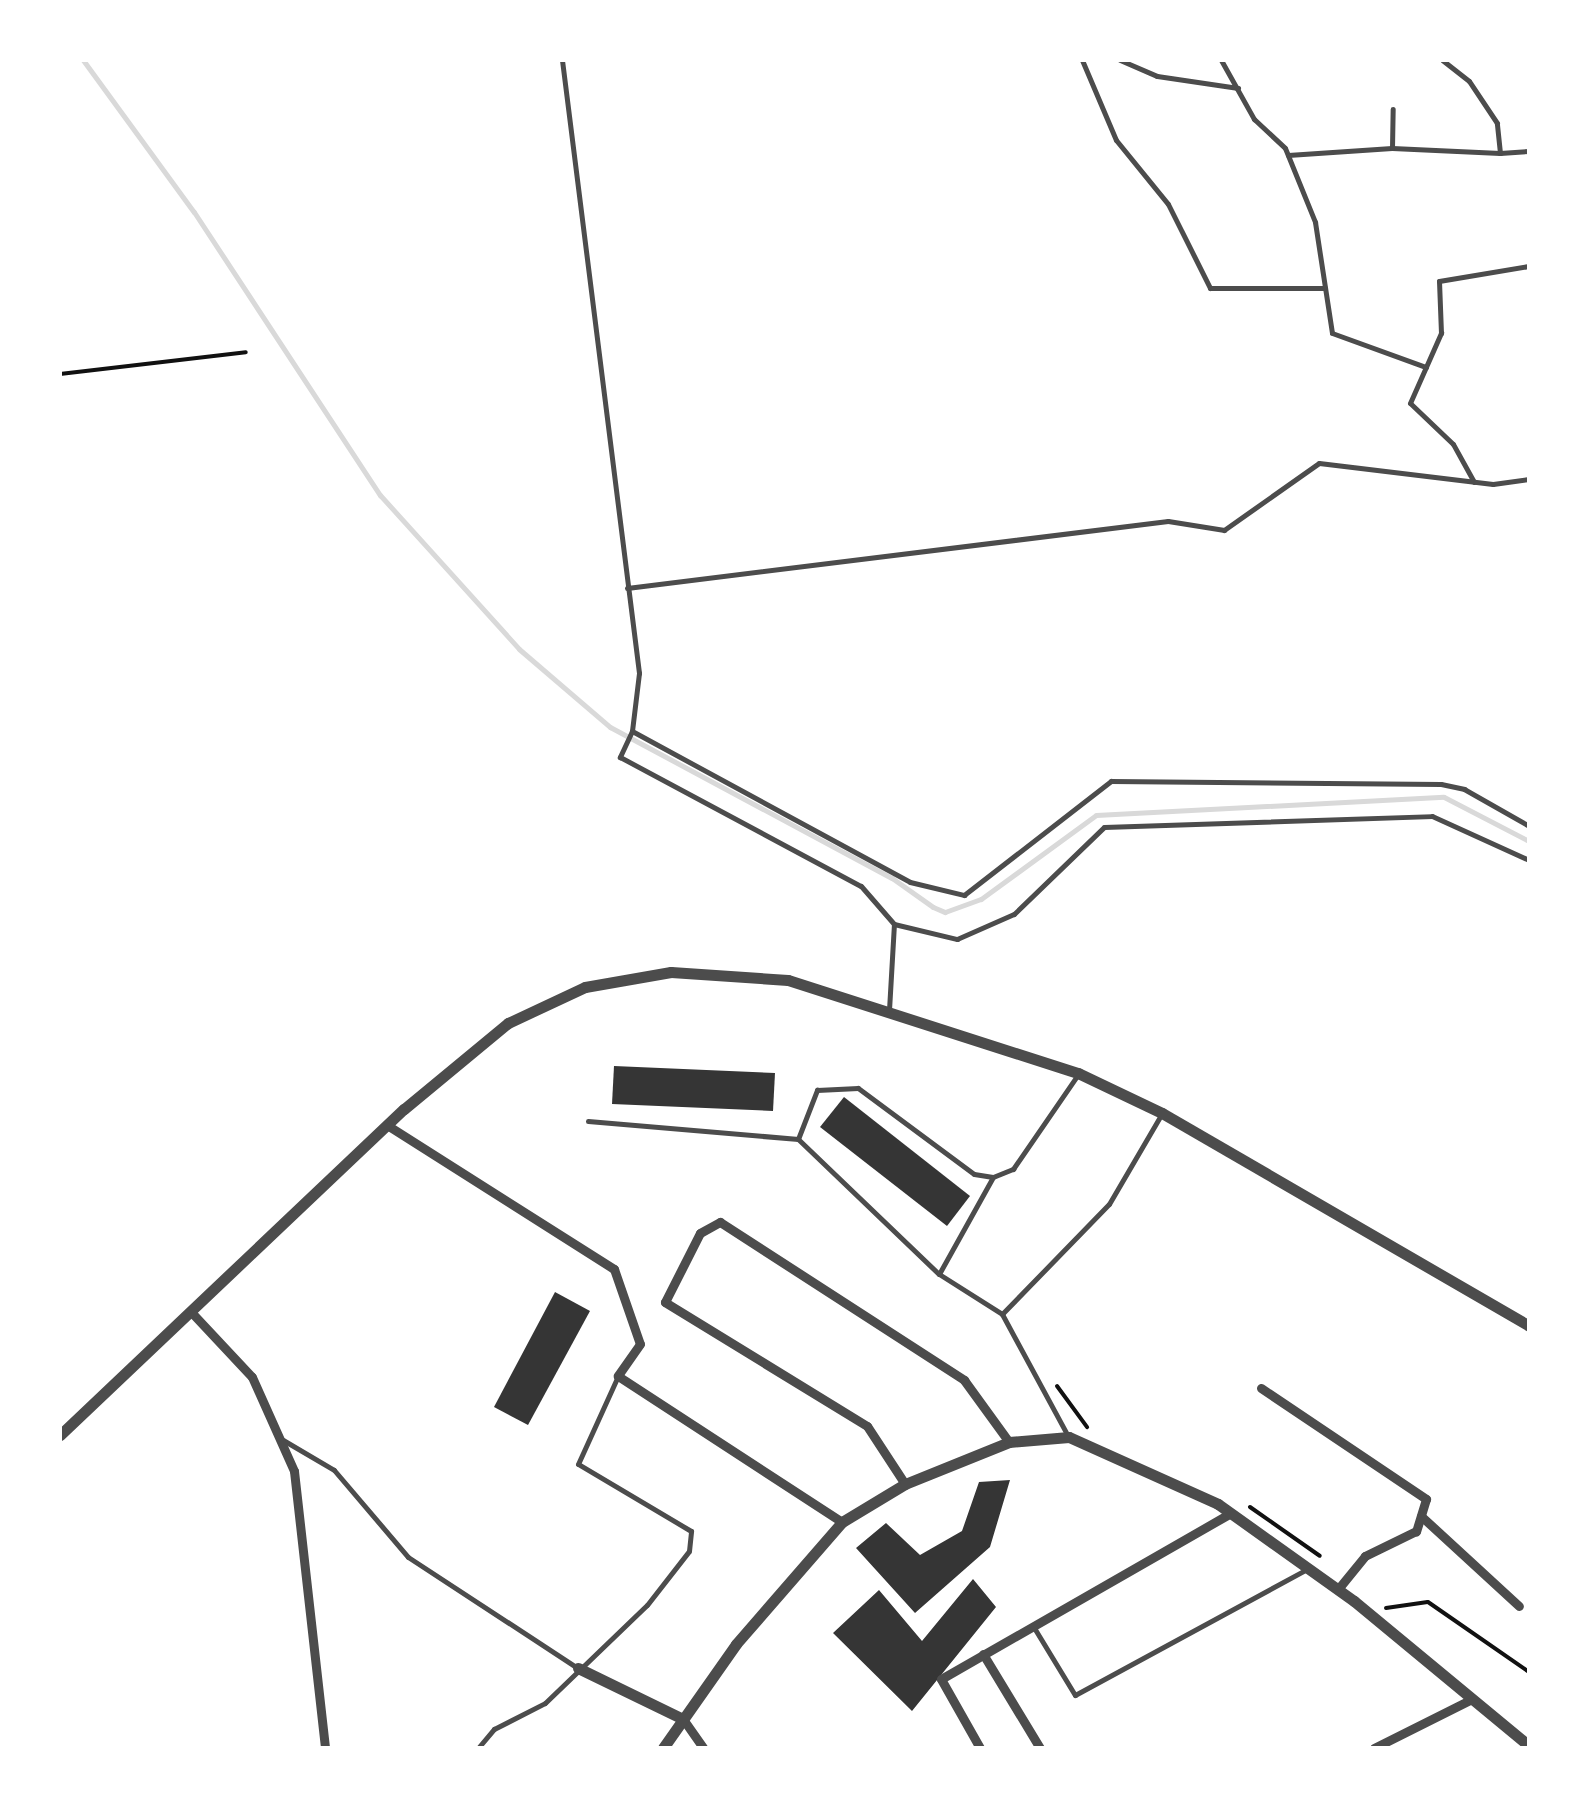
<!DOCTYPE html>
<html>
<head>
<meta charset="utf-8">
<style>
	body { margin:0 }
	#map { position:relative; width:1589px; height:1808px; overflow:hidden; background:#fff; font-family:Manrope,sans-serif }
	div>[style] { position:absolute }
	.stream>* { height:5px; margin:-2.5px; padding:0 2.5px; transform-origin:2.5px; border-radius:2.5px; background:#d9d9d9 }
	.building>* { inset:0; background:#353535 }
	.path>* { height:4px; margin:-2px; padding:0 2px; transform-origin:2px; border-radius:2px; background:#111 }
	.service>* { height:5px; margin:-2.5px; padding:0 2.5px; transform-origin:2.5px; border-radius:2.5px; background:#4c4c4c }
	.minor>* { height:9px; margin:-4.5px; padding:0 4.5px; transform-origin:4.5px; border-radius:4.5px; background:#4c4c4c }
	.tertiary>* { height:11px; margin:-5.5px; padding:0 5.5px; transform-origin:5.5px; border-radius:5.5px; background:#4c4c4c }
	span { translate:-50% -50%; white-space:nowrap; text-align:center; line-height:1.15; -webkit-text-stroke:10px #fff; paint-order:stroke }
	.frame { position:absolute; inset:0; border:62px solid #fff; pointer-events:none }
</style>
</head>
<body>
<div id="map">
	<div class="stream">
		<div style="left:83px;top:60px;width:188px;rotate:53.9deg"></div>
		<div style="left:194px;top:212px;width:339px;rotate:56.7deg"></div>
		<div style="left:380px;top:495px;width:207px;rotate:47.9deg"></div>
		<div style="left:519px;top:649px;width:120px;rotate:40.6deg"></div>
		<div style="left:610px;top:727px;width:320px;rotate:28.2deg"></div>
		<div style="left:892px;top:878px;width:50px;rotate:35.3deg"></div>
		<div style="left:933px;top:907px;width:13px;rotate:23deg"></div>
		<div style="left:945px;top:912px;width:38px;rotate:-20deg"></div>
		<div style="left:981px;top:899px;width:142px;rotate:-36.1deg"></div>
		<div style="left:1096px;top:815px;width:348px;rotate:-3deg"></div>
		<div style="left:1444px;top:797px;width:96px;rotate:27.4deg"></div>
	</div>
	<div class="building">
		<div style="clip-path:polygon(614px 1066px,775px 1073px,773px 1111px,612px 1104px)"></div>
		<div style="clip-path:polygon(844px 1097px,970px 1196px,947px 1226px,820px 1127px)"></div>
		<div style="clip-path:polygon(555px 1292px,590px 1311px,528px 1425px,494px 1407px)"></div>
		<div style="clip-path:polygon(1010px 1480px,990px 1547px,915px 1613px,856px 1548px,886px 1523px,920px 1555px,962px 1531px,979px 1482px)"></div>
		<div style="clip-path:polygon(973px 1579px,996px 1607px,912px 1711px,833px 1633px,879px 1590px,922px 1641px)"></div>
	</div>
	<div class="path">
		<div style="left:61px;top:60px;width:43px"></div>
		<div style="left:60px;top:374px;width:187px;rotate:-6.7deg"></div>
		<div style="left:1057px;top:1386px;width:51px;rotate:53.8deg"></div>
		<div style="left:1250px;top:1507px;width:85px;rotate:35deg"></div>
		<div style="left:1386px;top:1608px;width:42px;rotate:-8.1deg"></div>
		<div style="left:1428px;top:1602px;width:123px;rotate:34.7deg"></div>
	</div>
	<div class="service">
		<div style="left:562px;top:60px;width:618px;rotate:82.84deg"></div>
		<div style="left:639px;top:673px;width:58px;rotate:96.9deg"></div>
		<div style="left:632px;top:731px;width:29px;rotate:115deg"></div>
		<div style="left:620px;top:757px;width:273px;rotate:28.2deg"></div>
		<div style="left:861px;top:886px;width:50px;rotate:49deg"></div>
		<div style="left:894px;top:924px;width:65px;rotate:13.4deg"></div>
		<div style="left:957px;top:939px;width:62px;rotate:-23.7deg"></div>
		<div style="left:1014px;top:914px;width:125px;rotate:-44deg"></div>
		<div style="left:1104px;top:827px;width:328px;rotate:-1.9deg"></div>
		<div style="left:1432px;top:816px;width:107px;rotate:24.4deg"></div>
		<div style="left:1082px;top:60px;width:87px;rotate:67deg"></div>
		<div style="left:1116px;top:140px;width:82px;rotate:50.9deg"></div>
		<div style="left:1168px;top:204px;width:94px;rotate:63.4deg"></div>
		<div style="left:1210px;top:288px;width:115px"></div>
		<div style="left:1120px;top:60px;width:40px;rotate:23.4deg"></div>
		<div style="left:1157px;top:76px;width:82px;rotate:8.4deg"></div>
		<div style="left:1221px;top:60px;width:68px;rotate:60.8deg"></div>
		<div style="left:1254px;top:119px;width:42px;rotate:43.1deg"></div>
		<div style="left:1285px;top:148px;width:80px;rotate:67.9deg"></div>
		<div style="left:1315px;top:222px;width:112px;rotate:81.3deg"></div>
		<div style="left:1332px;top:333px;width:100px;rotate:19.9deg"></div>
		<div style="left:1392px;top:148px;width:108px;rotate:2.7deg"></div>
		<div style="left:1500px;top:153px;width:30px;rotate:-96deg"></div>
		<div style="left:1497px;top:123px;width:50px;rotate:-123.7deg"></div>
		<div style="left:1469px;top:81px;width:34px;rotate:-142deg"></div>
		<div style="left:1500px;top:153px;width:29px;rotate:-4deg"></div>
		<div style="left:1288px;top:155px;width:104px;rotate:-3.9deg"></div>
		<div style="left:1392px;top:148px;width:39px;rotate:-89deg"></div>
		<div style="left:1474px;top:482px;width:43px;rotate:-118.9deg"></div>
		<div style="left:1453px;top:444px;width:59px;rotate:-136.4deg"></div>
		<div style="left:1410px;top:403px;width:77px;rotate:-66.1deg"></div>
		<div style="left:1441px;top:333px;width:52px;rotate:-92.2deg"></div>
		<div style="left:1439px;top:281px;width:91px;rotate:-9.5deg"></div>
		<div style="left:627px;top:588px;width:545px;rotate:-7.06deg"></div>
		<div style="left:1168px;top:521px;width:57px;rotate:9.1deg"></div>
		<div style="left:1224px;top:530px;width:116px;rotate:-35.2deg"></div>
		<div style="left:1319px;top:463px;width:175px;rotate:6.9deg"></div>
		<div style="left:1493px;top:484px;width:36px;rotate:-8deg"></div>
		<div style="left:632px;top:731px;width:316px;rotate:28.5deg"></div>
		<div style="left:910px;top:882px;width:56px;rotate:13.5deg"></div>
		<div style="left:964px;top:895px;width:186px;rotate:-37.8deg"></div>
		<div style="left:1111px;top:781px;width:330px;rotate:0.5deg"></div>
		<div style="left:1441px;top:784px;width:24px;rotate:12deg"></div>
		<div style="left:1464px;top:789px;width:75px;rotate:29.6deg"></div>
		<div style="left:889px;top:1010px;width:86px;rotate:-86.7deg"></div>
		<div style="left:588px;top:1121px;width:211px;rotate:4.9deg"></div>
		<div style="left:798px;top:1139px;width:195px;rotate:43.8deg"></div>
		<div style="left:939px;top:1274px;width:75px;rotate:32.4deg"></div>
		<div style="left:1002px;top:1314px;width:136px;rotate:61.6deg"></div>
		<div style="left:798px;top:1139px;width:53px;rotate:-68.8deg"></div>
		<div style="left:817px;top:1090px;width:41px;rotate:-2.8deg"></div>
		<div style="left:858px;top:1088px;width:144px;rotate:36.6deg"></div>
		<div style="left:974px;top:1174px;width:19px;rotate:9deg"></div>
		<div style="left:993px;top:1177px;width:22px;rotate:-22deg"></div>
		<div style="left:1013px;top:1169px;width:113px;rotate:-55.5deg"></div>
		<div style="left:939px;top:1274px;width:111px;rotate:-60.9deg"></div>
		<div style="left:1002px;top:1314px;width:153px;rotate:-45.8deg"></div>
		<div style="left:1109px;top:1204px;width:103px;rotate:-59.7deg"></div>
		<div style="left:283px;top:1440px;width:59px;rotate:30.5deg"></div>
		<div style="left:334px;top:1470px;width:114px;rotate:49.6deg"></div>
		<div style="left:408px;top:1557px;width:201px;rotate:33.2deg"></div>
		<div style="left:1033px;top:1626px;width:81px;rotate:58.7deg"></div>
		<div style="left:1075px;top:1695px;width:266px;rotate:-28.5deg"></div>
		<div style="left:478px;top:1748px;width:25px;rotate:-50deg"></div>
		<div style="left:494px;top:1729px;width:57px;rotate:-27deg"></div>
		<div style="left:545px;top:1703px;width:141px;rotate:-43.9deg"></div>
		<div style="left:647px;top:1605px;width:68px;rotate:-52.1deg"></div>
		<div style="left:689px;top:1551px;width:20px;rotate:-84deg"></div>
		<div style="left:691px;top:1531px;width:131px;rotate:-149.3deg"></div>
		<div style="left:578px;top:1464px;width:97px;rotate:-65.6deg"></div>
	</div>
	<div class="minor">
		<div style="left:387px;top:1125px;width:269px;rotate:32.4deg"></div>
		<div style="left:614px;top:1269px;width:79px;rotate:70.9deg"></div>
		<div style="left:640px;top:1344px;width:39px;rotate:125deg"></div>
		<div style="left:618px;top:1376px;width:267px;rotate:33.1deg"></div>
		<div style="left:193px;top:1314px;width:86px;rotate:46.9deg"></div>
		<div style="left:252px;top:1377px;width:103px;rotate:65.9deg"></div>
		<div style="left:294px;top:1471px;width:279px;rotate:83.6deg"></div>
		<div style="left:1261px;top:1388px;width:199px;rotate:33.9deg"></div>
		<div style="left:1426px;top:1499px;width:34px;rotate:107deg"></div>
		<div style="left:1416px;top:1531px;width:57px;rotate:153.9deg"></div>
		<div style="left:1365px;top:1556px;width:43px;rotate:129.3deg"></div>
		<div style="left:905px;top:1484px;width:69px;rotate:-123.2deg"></div>
		<div style="left:867px;top:1426px;width:237px;rotate:-148.5deg"></div>
		<div style="left:665px;top:1302px;width:77px;rotate:-63.1deg"></div>
		<div style="left:700px;top:1233px;width:23px;rotate:-29deg"></div>
		<div style="left:720px;top:1222px;width:291px;rotate:32.9deg"></div>
		<div style="left:964px;top:1380px;width:77px;rotate:54deg"></div>
		<div style="left:1421px;top:1516px;width:133px;rotate:42.6deg"></div>
		<div style="left:983px;top:1654px;width:110px;rotate:58.8deg"></div>
		<div style="left:683px;top:1719px;width:35px;rotate:55deg"></div>
		<div style="left:980px;top:1748px;width:79px;rotate:-119.5deg"></div>
		<div style="left:941px;top:1679px;width:334px;rotate:-29.8deg"></div>
		<div style="left:1374px;top:1748px;width:110px;rotate:-26.6deg"></div>
	</div>
	<div class="tertiary">
		<div style="left:60px;top:1435px;width:474px;rotate:-43.5deg"></div>
		<div style="left:404px;top:1109px;width:135px;rotate:-39.6deg"></div>
		<div style="left:508px;top:1023px;width:85px;rotate:-25.1deg"></div>
		<div style="left:585px;top:987px;width:87px;rotate:-9.9deg"></div>
		<div style="left:671px;top:972px;width:117px;rotate:3.9deg"></div>
		<div style="left:788px;top:980px;width:305px;rotate:17.8deg"></div>
		<div style="left:1078px;top:1073px;width:93px;rotate:25.5deg"></div>
		<div style="left:1162px;top:1113px;width:424px;rotate:30.1deg"></div>
		<div style="left:578px;top:1668px;width:117px;rotate:25.9deg"></div>
		<div style="left:663px;top:1748px;width:127px;rotate:-54.9deg"></div>
		<div style="left:736px;top:1644px;width:162px;rotate:-49deg"></div>
		<div style="left:842px;top:1522px;width:74px;rotate:-31.1deg"></div>
		<div style="left:905px;top:1484px;width:112px;rotate:-22deg"></div>
		<div style="left:1009px;top:1442px;width:60px;rotate:-4.8deg"></div>
		<div style="left:1069px;top:1437px;width:163px;rotate:24.2deg"></div>
		<div style="left:1218px;top:1504px;width:167px;rotate:35.5deg"></div>
		<div style="left:1354px;top:1601px;width:227px;rotate:39.6deg"></div>
	</div>
	<div class="frame"></div>
</div>
</body>
</html>
